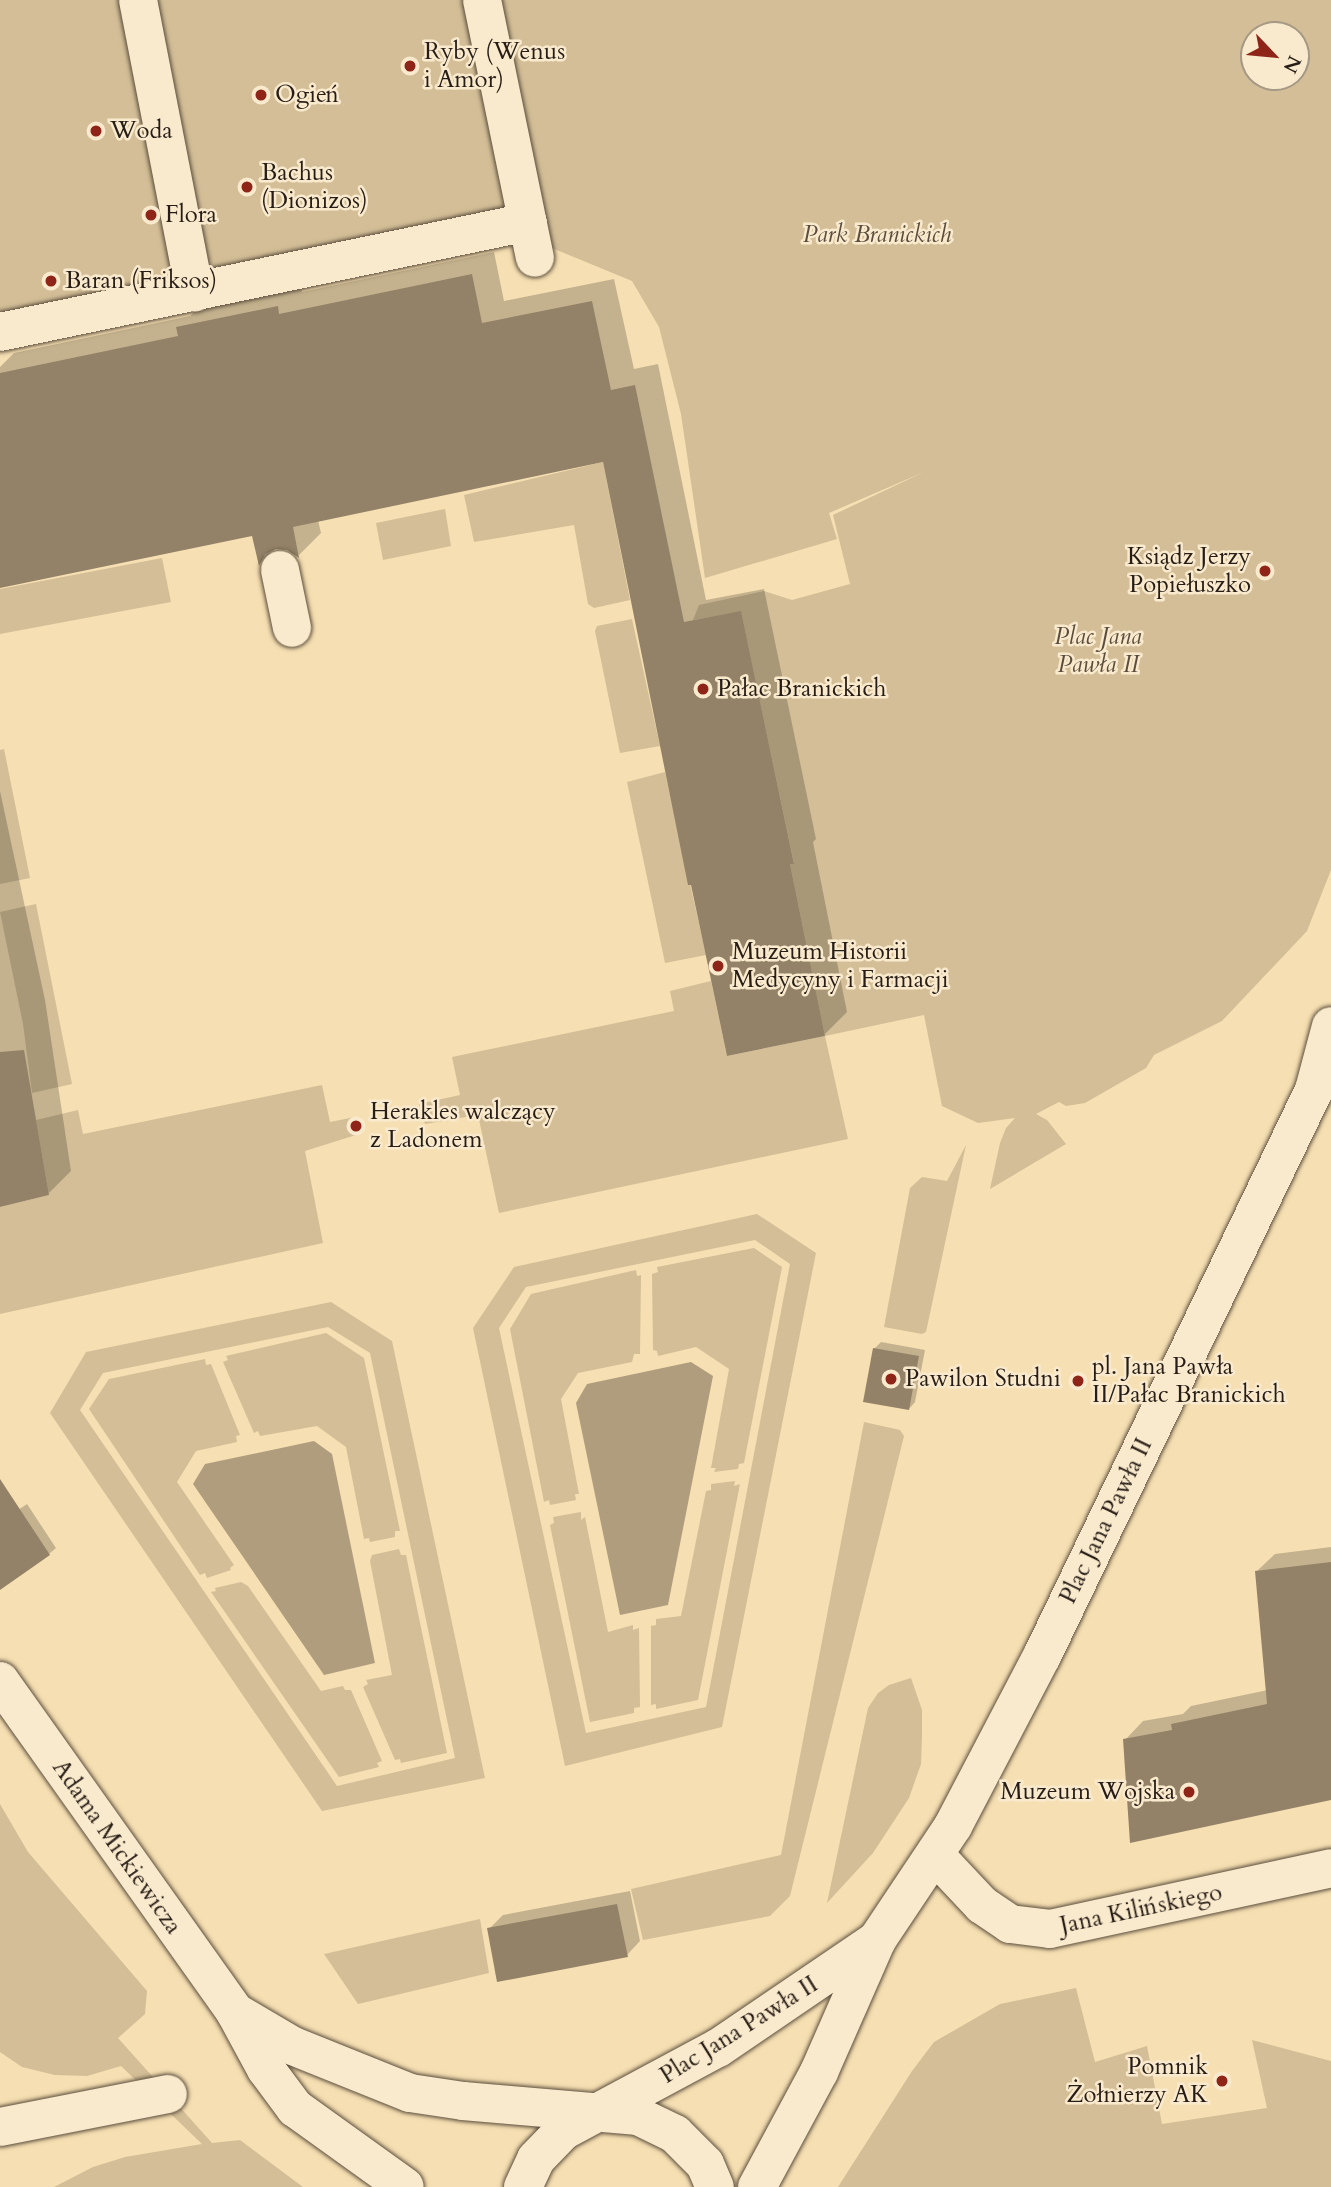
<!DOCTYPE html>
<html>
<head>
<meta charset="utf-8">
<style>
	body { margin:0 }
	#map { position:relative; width:1331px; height:2187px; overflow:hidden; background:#f6dfb2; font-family:Cardo,serif }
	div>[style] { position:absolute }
	.green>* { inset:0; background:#d3be97 }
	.water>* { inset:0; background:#b09d7d }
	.shadow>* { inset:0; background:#0003 }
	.building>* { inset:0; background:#938267 }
	.roads { filter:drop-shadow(0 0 2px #5b4e3d) drop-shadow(0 0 2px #5b4e3d) }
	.street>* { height:38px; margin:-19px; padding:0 19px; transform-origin:19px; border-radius:19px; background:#f9eacd }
	.secondary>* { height:38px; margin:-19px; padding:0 19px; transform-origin:19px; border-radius:19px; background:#f9eacd }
	.dots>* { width:19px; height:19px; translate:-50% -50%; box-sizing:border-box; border:4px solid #f9eacd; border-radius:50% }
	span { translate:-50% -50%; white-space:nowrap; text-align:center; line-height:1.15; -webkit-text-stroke:5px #f9eacd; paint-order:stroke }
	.poi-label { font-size:24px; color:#271d16 }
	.left { translate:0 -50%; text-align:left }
	.right { translate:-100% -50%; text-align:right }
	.park-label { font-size:24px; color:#5b4d3d; font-style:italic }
	.street-label { font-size:24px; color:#271d16 }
	.north { position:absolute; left:1240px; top:21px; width:70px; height:70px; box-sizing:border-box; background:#f9eacd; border:2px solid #a59884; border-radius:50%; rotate:116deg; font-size:19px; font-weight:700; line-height:28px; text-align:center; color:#271d16 }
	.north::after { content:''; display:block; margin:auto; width:24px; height:32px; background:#8f2418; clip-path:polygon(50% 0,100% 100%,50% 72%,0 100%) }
</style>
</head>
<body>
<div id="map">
	<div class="green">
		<div style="clip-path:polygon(evenodd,0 0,1331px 0,1331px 870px,1307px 931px,1222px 1021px,1154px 1055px,1146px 1068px,1085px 1103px,1066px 1106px,1059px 1102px,1036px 1114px,1047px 1120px,1066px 1144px,990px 1189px,1000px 1143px,1006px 1128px,1015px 1118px,978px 1123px,942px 1106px,924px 1015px,825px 1036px,848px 1139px,499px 1213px,478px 1115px,425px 1124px,419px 1104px,460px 1095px,452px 1057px,674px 1011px,670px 991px,711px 981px,727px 1056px,825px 1036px,790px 864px,794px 863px,741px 612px,693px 620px,699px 605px,764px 591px,792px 600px,850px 584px,833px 515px,924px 472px,829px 513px,837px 539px,705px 578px,681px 414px,659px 327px,632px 281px,530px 239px,0 350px,0 0,1254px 35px,1296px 35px,1296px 77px,1254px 77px,1254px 35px)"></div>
		<div style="clip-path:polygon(603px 462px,630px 600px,594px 608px,588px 604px,574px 525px,474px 542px,464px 495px)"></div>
		<div style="clip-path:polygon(445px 509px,451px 546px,383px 560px,376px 523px)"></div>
		<div style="clip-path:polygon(162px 558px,171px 602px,0 634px,0 589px)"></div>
		<div style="clip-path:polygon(632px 619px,660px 746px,620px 753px,595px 631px,597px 626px)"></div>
		<div style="clip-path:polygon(4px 749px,30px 878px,0 884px,0 750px)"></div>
		<div style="clip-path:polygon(665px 772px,706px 955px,665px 963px,627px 782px)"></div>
		<div style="clip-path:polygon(36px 904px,72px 1084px,32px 1093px,23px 1024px,0 912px)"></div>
		<div style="clip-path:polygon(322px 1085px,330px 1122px,355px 1117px,356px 1135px,305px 1151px,323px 1243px,0 1314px,0 1207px,49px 1195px,36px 1120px,78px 1110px,83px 1134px)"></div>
		<div style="clip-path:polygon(966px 1145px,926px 1332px,922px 1334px,884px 1327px,910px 1188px,922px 1177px,947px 1181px)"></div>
		<div style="clip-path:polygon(evenodd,757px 1214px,816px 1253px,722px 1727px,565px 1766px,473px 1328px,514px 1267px,757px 1214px,755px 1240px,790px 1264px,706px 1707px,586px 1733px,499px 1328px,526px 1287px,755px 1240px)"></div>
		<div style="clip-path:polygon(754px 1248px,782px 1267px,744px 1463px,739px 1464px,738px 1469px,714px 1472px,716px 1468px,711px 1468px,729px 1369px,696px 1347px,658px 1356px,657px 1351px,653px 1350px,652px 1274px,658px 1272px,657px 1267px)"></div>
		<div style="clip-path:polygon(636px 1270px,637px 1276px,641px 1275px,640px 1354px,634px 1354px,632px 1362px,578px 1373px,561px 1399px,579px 1494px,575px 1494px,576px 1500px,550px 1505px,549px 1500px,544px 1502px,510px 1329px,531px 1294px)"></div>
		<div style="clip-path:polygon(evenodd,331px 1302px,392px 1341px,485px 1778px,322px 1811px,50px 1413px,86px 1352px,331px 1302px,328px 1327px,370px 1353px,455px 1758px,337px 1786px,80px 1410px,103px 1373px,328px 1327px)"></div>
		<div style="clip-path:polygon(326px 1333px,364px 1358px,400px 1531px,395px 1531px,395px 1537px,370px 1542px,369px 1538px,364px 1539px,346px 1447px,317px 1426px,260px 1436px,258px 1431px,254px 1433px,223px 1362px,228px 1360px,226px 1356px)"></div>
		<div style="clip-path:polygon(205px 1359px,206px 1365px,211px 1364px,240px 1435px,236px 1436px,237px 1442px,196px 1451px,177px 1482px,234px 1565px,230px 1568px,231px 1570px,207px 1578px,205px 1573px,200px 1575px,89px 1409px,109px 1379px)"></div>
		<div style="clip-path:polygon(864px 1422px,900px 1430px,904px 1436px,790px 1896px,770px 1916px,643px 1940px,631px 1889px,781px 1855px)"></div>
		<div style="clip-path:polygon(735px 1481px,734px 1486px,740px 1484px,698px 1700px,656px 1709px,656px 1704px,651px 1705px,651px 1626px,656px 1625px,656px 1619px,681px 1616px,706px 1491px,711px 1490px,711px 1484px)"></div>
		<div style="clip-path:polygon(581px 1512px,581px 1520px,585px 1517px,608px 1632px,633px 1625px,633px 1630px,639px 1628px,640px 1707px,634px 1708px,634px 1713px,590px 1722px,550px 1525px,554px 1523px,553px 1517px)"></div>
		<div style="clip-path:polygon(399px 1549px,401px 1555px,406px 1555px,447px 1753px,401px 1763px,400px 1759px,395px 1760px,363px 1687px,368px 1684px,366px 1680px,392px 1675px,370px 1561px,372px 1555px)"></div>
		<div style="clip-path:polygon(241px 1582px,248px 1586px,321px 1691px,343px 1686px,345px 1690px,351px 1690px,382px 1761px,377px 1763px,379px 1767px,339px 1777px,211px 1592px,216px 1591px,215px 1588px)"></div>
		<div style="clip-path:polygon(911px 1678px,922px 1710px,922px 1736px,921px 1764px,909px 1798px,873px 1853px,827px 1903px,868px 1708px,878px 1693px,889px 1685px)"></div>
		<div style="clip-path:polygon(0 1804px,28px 1852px,147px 1991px,145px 2014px,118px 2038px,212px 2143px,240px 2140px,303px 2187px,54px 2187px,93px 2167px,125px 2157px,202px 2144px,121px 2066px,87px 2076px,55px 2075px,22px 2067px,0 2052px)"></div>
		<div style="clip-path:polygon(480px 1919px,489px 1973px,358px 2004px,324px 1954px)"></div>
		<div style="clip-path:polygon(1076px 1988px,1095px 2062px,1147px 2046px,1162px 2124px,1267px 2108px,1252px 2040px,1331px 2061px,1331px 2187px,838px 2187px,912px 2071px,934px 2042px,1000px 2004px)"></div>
	</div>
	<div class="water">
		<div style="clip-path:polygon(691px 1362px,713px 1376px,668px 1605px,620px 1615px,576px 1403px,587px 1384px)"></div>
		<div style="clip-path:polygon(314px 1441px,332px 1454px,375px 1663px,324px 1675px,193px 1484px,205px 1464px)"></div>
	</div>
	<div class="shadow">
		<div style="clip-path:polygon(494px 252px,504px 301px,614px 279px,634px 369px,658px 364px,706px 600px,764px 589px,816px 839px,813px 842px,847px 1012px,824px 1035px,604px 460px,318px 520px,321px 533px,299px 555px,288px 548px,276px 547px,260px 563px,253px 534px,0 587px,0 367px,14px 353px,190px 316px,201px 305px,301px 284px,302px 292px)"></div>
		<div style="clip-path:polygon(0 791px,45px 1000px,71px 1171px,48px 1194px,0 1205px)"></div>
		<div style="clip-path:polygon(881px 1342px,925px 1350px,915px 1402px,909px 1409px,874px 1349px)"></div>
		<div style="clip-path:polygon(27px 1504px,56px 1548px,49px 1554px,0 1562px,0 1522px)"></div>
		<div style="clip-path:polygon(1331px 1547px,1331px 1798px,1125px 1740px,1143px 1721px,1183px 1714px,1191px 1706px,1268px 1690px,1256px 1572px,1275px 1554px)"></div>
		<div style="clip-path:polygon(630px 1891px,640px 1941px,627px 1955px,489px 1929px,503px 1915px)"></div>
	</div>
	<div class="building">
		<div style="clip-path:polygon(472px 274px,482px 323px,592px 301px,611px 390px,635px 385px,684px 622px,741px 611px,794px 864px,790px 864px,825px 1036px,727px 1056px,691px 885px,688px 885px,603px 462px,293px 527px,299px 558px,287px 550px,276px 549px,265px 554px,259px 566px,252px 536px,0 588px,0 373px,178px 336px,176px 327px,278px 306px,279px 314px)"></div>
		<div style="clip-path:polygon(24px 1050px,49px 1195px,0 1207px,0 1052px)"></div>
		<div style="clip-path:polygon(873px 1348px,919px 1356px,909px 1410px,863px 1402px)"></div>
		<div style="clip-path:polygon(0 1479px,50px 1555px,0 1590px)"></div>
		<div style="clip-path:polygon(1331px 1562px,1331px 1800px,1130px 1843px,1123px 1739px,1172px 1730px,1171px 1724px,1267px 1704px,1255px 1571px)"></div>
		<div style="clip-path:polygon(617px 1904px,628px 1957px,497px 1982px,487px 1928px)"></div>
	</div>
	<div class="roads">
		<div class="street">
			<div style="left:138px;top:0;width:298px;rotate:79deg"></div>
			<div style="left:482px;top:0;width:263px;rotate:78.4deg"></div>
			<div style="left:0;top:332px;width:539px;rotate:-11.77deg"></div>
			<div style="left:280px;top:570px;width:59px;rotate:78.3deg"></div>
			<div style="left:935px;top:1855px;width:69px;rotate:46.8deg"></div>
			<div style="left:982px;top:1905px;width:34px;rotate:34deg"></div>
			<div style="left:1010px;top:1924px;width:40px;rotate:7.1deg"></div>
			<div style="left:1050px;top:1929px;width:288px;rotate:-12.2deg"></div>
			<div style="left:0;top:2127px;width:171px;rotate:-11.1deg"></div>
		</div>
		<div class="secondary">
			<div style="left:1314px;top:1090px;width:66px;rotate:-75.1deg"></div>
			<div style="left:0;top:1681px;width:406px;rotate:54.6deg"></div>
			<div style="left:235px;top:2012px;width:67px;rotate:30.4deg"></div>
			<div style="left:293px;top:2046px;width:126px;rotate:21.9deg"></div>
			<div style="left:410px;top:2093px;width:54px;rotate:8.6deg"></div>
			<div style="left:463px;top:2101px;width:176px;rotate:4.9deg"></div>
			<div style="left:638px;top:2116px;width:41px;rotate:25.9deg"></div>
			<div style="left:675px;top:2134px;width:42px;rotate:45deg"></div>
			<div style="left:705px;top:2164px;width:25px;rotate:67deg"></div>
			<div style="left:235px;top:2012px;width:65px;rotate:61.5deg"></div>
			<div style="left:266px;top:2069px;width:49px;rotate:53.4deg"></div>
			<div style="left:295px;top:2108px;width:135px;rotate:35.7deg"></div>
			<div style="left:523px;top:2187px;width:31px;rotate:-65deg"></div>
			<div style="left:536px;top:2159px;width:39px;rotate:-46deg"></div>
			<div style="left:563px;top:2131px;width:176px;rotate:-28.2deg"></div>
			<div style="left:718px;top:2048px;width:192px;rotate:-34.2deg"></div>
			<div style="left:757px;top:2187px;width:131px;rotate:-61.7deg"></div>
			<div style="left:819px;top:2072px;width:144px;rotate:-66.3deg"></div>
			<div style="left:877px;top:1940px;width:137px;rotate:-56.3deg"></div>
			<div style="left:953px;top:1826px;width:192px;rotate:-62.4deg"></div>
			<div style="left:1042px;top:1656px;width:628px;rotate:-64.33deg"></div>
			<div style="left:1314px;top:1090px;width:28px;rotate:-52deg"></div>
		</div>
	</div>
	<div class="dots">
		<div style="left:410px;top:66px;background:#8f2418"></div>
		<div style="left:261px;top:95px;background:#8f2418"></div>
		<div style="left:96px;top:131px;background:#8f2418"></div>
		<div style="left:247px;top:187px;background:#8f2418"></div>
		<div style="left:151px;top:215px;background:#8f2418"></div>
		<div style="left:51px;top:281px;background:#8f2418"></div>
		<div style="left:1265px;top:571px;background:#8f2418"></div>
		<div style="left:703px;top:689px;background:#8f2418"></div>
		<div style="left:718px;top:966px;background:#8f2418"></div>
		<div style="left:356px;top:1126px;background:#8f2418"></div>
		<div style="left:891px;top:1379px;background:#8f2418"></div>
		<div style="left:1078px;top:1381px;background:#8f2418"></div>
		<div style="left:1189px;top:1792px;background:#8f2418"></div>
		<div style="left:1222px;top:2081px;background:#8f2418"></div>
	</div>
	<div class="poi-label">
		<span class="left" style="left:424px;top:66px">Ryby (Wenus<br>i Amor)</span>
		<span class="left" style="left:275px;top:95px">Ogień</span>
		<span class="left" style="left:110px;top:131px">Woda</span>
		<span class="left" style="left:261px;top:187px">Bachus<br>(Dionizos)</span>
		<span class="left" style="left:165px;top:215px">Flora</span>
		<span class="left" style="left:65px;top:281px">Baran (Friksos)</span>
		<span class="right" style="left:1251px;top:571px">Ksiądz Jerzy<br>Popiełuszko</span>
		<span class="left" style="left:717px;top:689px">Pałac Branickich</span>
		<span class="left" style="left:732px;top:966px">Muzeum Historii<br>Medycyny i Farmacji</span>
		<span class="left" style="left:370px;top:1126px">Herakles walczący<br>z Ladonem</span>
		<span class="left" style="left:1092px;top:1381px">pl. Jana Pawła<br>II/Pałac Branickich</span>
		<span class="left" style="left:905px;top:1379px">Pawilon Studni</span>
		<span class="right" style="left:1175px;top:1792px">Muzeum Wojska</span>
		<span class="right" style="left:1208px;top:2081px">Pomnik<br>Żołnierzy AK</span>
	</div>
	<div class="park-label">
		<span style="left:877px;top:235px">Park Branickich</span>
		<span style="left:1098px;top:651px">Plac Jana<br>Pawła II</span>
	</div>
	<div class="street-label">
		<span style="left:1106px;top:1521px;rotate:-64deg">Plac Jana Pawła II</span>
		<span style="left:117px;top:1847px;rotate:55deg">Adama Mickiewicza</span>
		<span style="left:1141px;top:1909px;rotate:-12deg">Jana Kilińskiego</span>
		<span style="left:739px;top:2030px;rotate:-32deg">Plac Jana Pawła II</span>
	</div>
	<div class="north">N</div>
</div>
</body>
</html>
